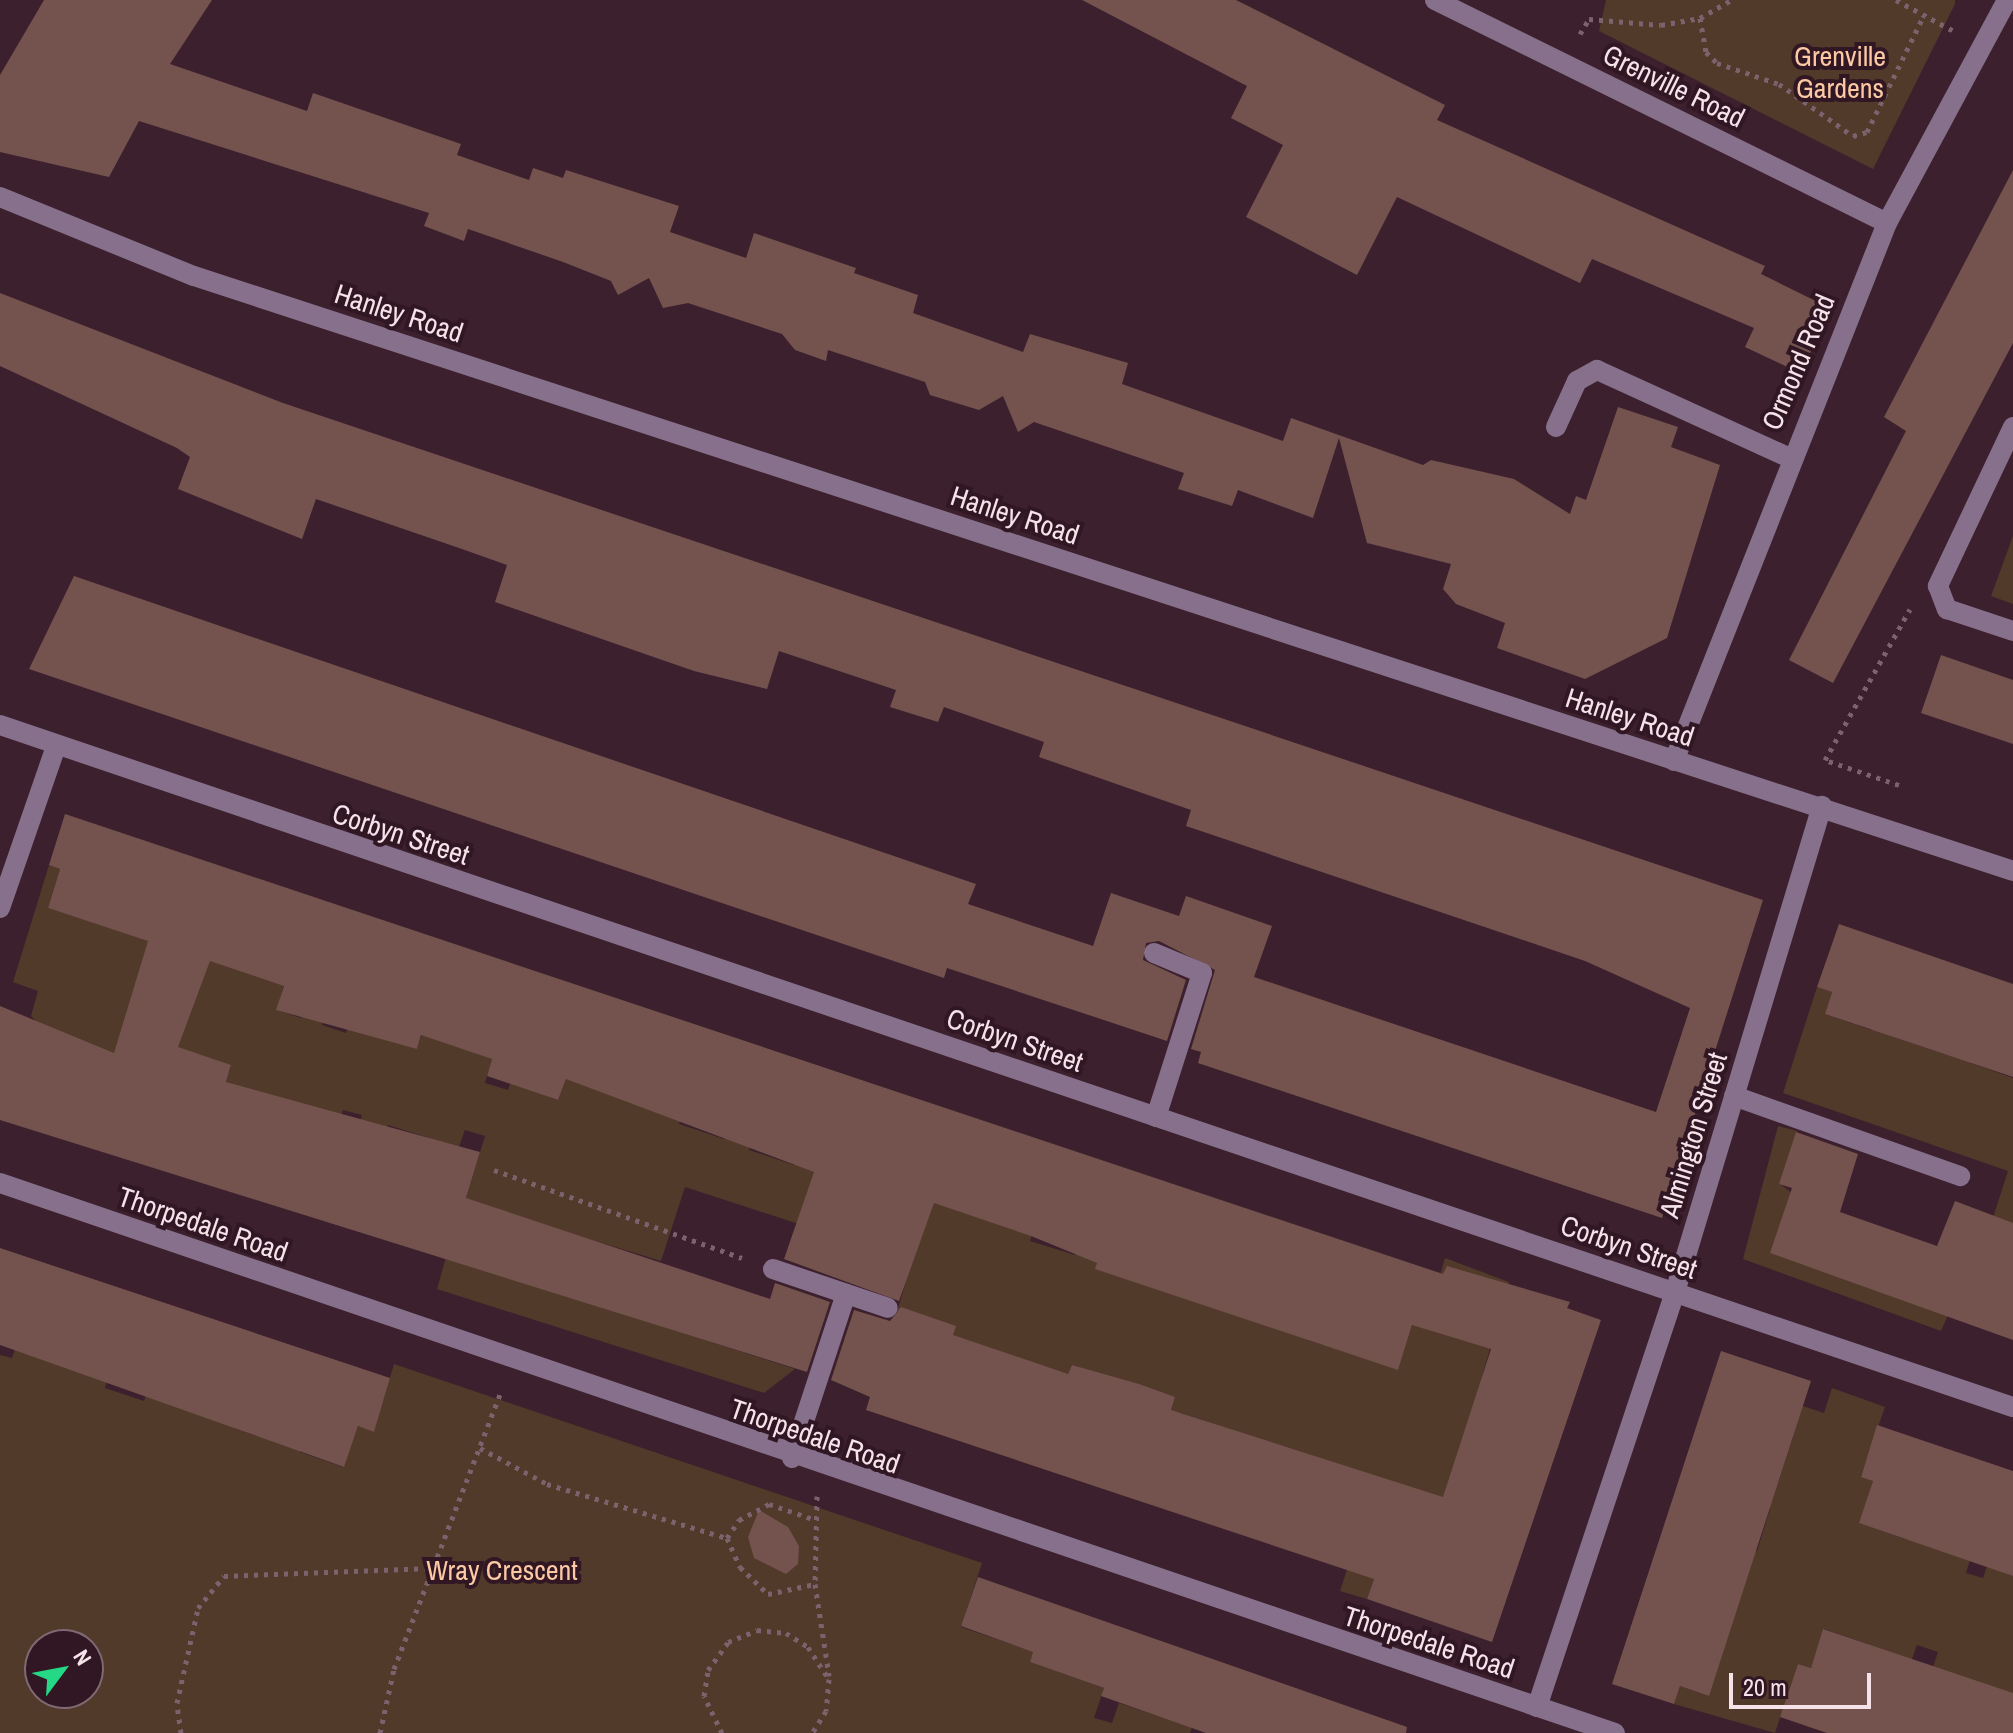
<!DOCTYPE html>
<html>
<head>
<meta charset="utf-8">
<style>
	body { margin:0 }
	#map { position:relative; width:2013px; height:1733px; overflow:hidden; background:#3c202d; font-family:"Archivo Narrow",sans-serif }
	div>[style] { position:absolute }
	.green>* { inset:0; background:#513a29 }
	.building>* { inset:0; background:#74524e }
	.path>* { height:5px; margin-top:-2.5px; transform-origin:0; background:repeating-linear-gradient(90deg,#7b626d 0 4px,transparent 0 10px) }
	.minor>* { height:20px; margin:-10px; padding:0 10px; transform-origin:10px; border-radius:10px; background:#86708b }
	span { translate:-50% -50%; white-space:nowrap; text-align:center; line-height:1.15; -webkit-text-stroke:8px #311723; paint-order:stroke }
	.park-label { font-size:28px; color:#fcc9a4 }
	.street-label { font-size:28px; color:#f6e3ea }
	.north { position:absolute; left:24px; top:1629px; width:80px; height:80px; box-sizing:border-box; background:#311723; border:2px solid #806973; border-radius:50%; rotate:58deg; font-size:22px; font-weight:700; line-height:32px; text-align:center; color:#f6e3ea }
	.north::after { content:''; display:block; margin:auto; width:28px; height:36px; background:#24d886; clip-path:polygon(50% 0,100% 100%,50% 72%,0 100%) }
	.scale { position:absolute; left:1729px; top:1673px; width:142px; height:36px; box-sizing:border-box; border:4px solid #f6e3ea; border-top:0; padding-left:10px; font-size:24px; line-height:28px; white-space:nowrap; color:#f6e3ea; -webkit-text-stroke:6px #311723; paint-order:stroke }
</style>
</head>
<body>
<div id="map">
	<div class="green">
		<div style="clip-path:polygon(1606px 0,1955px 0,1955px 4px,1873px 169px,1599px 31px)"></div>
		<div style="clip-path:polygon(2013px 536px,2013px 604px,1991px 596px)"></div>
		<div style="clip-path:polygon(49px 865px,60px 869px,48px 908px,284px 984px,277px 1010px,301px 1018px,321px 956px,341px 963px,322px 1025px,346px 1033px,352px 1014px,417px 1049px,422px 1033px,492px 1059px,485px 1083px,508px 1090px,528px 1028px,535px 1092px,558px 1100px,566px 1079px,693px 1082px,679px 1124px,724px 1139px,762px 1106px,749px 1150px,794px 1165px,809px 1122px,909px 1211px,929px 1217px,934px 1201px,1043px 1201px,1030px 1241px,1075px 1255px,1088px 1216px,1316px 1314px,1308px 1340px,1398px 1369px,1412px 1325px,1425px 1328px,1445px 1258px,1509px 1282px,1481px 1380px,1508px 1389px,1436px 1519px,1377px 1571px,1367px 1599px,1340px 1591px,1365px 1514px,1238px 1432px,1181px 1413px,1158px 1449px,1175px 1397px,1072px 1365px,1068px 1374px,889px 1339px,912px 1261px,685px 1187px,661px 1261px,465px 1201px,485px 1136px,465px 1130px,453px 1163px,429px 1138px,388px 1125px,370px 1183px,343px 1174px,362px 1115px,343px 1110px,337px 1127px,210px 1132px,231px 1066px,212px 1059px,106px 1095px,31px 1016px,38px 991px,13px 982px)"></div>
		<div style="clip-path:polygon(1817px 987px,1832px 992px,1825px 1014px,1871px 1030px,1879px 1007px,1897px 1038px,1944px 1054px,1978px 1040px,1971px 1063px,2013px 1078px,2013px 1269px,1988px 1233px,2008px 1171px,1783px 1093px)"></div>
		<div style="clip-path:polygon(1778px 1126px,1797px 1131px,1780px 1184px,1949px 1313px,1941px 1331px,1743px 1259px)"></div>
		<div style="clip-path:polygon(446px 1257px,795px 1369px,764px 1393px,437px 1289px)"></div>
		<div style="clip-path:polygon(evenodd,27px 1314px,118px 1344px,105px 1388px,144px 1401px,159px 1358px,234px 1428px,256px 1436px,314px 1411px,300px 1452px,343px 1467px,358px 1426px,374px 1431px,394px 1364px,982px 1563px,961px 1627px,1011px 1644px,1039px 1636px,1030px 1662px,1104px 1688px,1094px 1718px,1112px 1723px,1119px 1703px,1179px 1723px,1198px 1711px,1190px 1733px,0 1733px,0 1355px,12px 1358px,27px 1314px,40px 1645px,88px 1645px,88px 1693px,40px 1693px,40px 1645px)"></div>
		<div style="clip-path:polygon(1832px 1388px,1885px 1407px,1861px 1476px,1873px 1481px,1860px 1523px,1905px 1539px,1920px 1496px,1970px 1560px,1966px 1573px,1983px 1578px,2002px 1523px,2000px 1571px,2013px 1576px,2013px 1718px,1920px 1707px,1938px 1652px,1917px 1645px,1912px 1659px,1855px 1684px,1868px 1644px,1824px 1629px,1811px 1668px,1798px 1664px,1775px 1733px,1674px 1704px,1680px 1686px,1709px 1696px,1728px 1542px,1757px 1551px,1770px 1509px,1742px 1499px,1778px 1483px,1793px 1437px,1778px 1398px,1824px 1413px)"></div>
	</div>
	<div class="building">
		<div style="clip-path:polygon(44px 0,212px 0,170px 64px,307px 111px,313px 93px,461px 144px,457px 155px,529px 180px,533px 168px,563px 178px,566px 170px,679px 206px,670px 232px,746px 258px,754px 233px,856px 268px,854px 273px,918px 295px,913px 313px,1023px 352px,1030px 334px,1128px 363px,1122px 384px,1283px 441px,1291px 418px,1423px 465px,1431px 460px,1514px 479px,1570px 514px,1576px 496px,1586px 500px,1618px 407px,1678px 427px,1671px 447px,1720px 465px,1667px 638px,1585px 679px,1497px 648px,1505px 623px,1456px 604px,1443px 589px,1451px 564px,1367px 543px,1339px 438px,1313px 518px,1238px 490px,1232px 506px,1178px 489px,1184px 473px,1034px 422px,1018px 432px,1003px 396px,979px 410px,930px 395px,925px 382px,828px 350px,826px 361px,795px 350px,782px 334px,688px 303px,663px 308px,649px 278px,618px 295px,611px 281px,563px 262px,468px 229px,464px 241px,424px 226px,429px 213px,139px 121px,109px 177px,0 152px,0 75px)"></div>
		<div style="clip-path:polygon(1082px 0,1236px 0,1445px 105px,1437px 120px,1765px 266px,1761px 274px,1832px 309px,1800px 373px,1745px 347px,1754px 328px,1592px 259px,1580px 283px,1397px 197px,1357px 275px,1246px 217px,1283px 145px,1231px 118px,1247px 86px)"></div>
		<div style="clip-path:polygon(2013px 170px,2013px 343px,1833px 683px,1789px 660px,1906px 431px,1884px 417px)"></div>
		<div style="clip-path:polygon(0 293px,283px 403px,1763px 900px,1662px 1218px,1198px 1063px,1201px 1052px,1191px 1049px,1215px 970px,1159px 941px,1146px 943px,1143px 960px,1186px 980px,1167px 1041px,947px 968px,944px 978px,29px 669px,74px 576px,976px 884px,968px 904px,1093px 946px,1111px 893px,1179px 916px,1186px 896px,1272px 926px,1254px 977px,1656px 1112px,1690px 1008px,1585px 961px,1186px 826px,1191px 810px,1039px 757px,1044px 742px,944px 707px,938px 722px,890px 707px,896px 690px,779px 651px,767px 689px,694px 671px,495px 602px,507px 565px,462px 549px,316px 499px,302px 539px,178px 489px,190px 457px,177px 448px,0 366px)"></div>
		<div style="clip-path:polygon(1941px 655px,2013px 680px,2013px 744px,1921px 713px)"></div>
		<div style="clip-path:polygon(65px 814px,1443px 1274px,1447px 1266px,1570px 1302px,1567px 1308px,1601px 1320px,1492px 1642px,1367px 1599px,1374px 1579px,866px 1410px,870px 1397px,831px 1380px,854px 1310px,890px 1321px,901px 1307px,956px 1326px,953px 1335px,1068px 1374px,1072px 1365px,1139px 1384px,1175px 1397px,1171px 1410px,1443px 1497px,1491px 1349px,1412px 1325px,1398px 1370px,1095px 1269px,1097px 1263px,1031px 1236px,934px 1203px,899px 1301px,784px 1259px,814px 1172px,566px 1079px,558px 1100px,487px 1076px,492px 1059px,421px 1035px,417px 1049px,276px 1010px,284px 986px,210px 961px,178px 1047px,231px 1065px,226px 1082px,480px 1152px,466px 1198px,770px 1299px,775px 1283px,830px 1302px,807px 1372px,0 1120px,0 1006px,114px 1053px,148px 941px,48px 908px,60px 869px,49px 865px)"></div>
		<div style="clip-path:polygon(1839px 924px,2013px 984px,2013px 1077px,1825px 1014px,1832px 992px,1817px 987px)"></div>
		<div style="clip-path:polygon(1796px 1132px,1858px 1154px,1840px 1212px,1937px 1246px,1955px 1201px,2013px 1223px,2013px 1340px,1770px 1253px,1792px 1188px,1779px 1184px)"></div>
		<div style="clip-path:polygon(0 1248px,390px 1378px,374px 1432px,358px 1426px,344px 1467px,0 1345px)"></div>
		<div style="clip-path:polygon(1721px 1351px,1811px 1381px,1709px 1696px,1680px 1686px,1674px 1704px,1612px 1684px)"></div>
		<div style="clip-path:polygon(1877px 1425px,2013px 1471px,2013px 1576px,1859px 1523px,1873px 1481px,1861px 1477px)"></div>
		<div style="clip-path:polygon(759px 1510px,788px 1527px,799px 1546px,798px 1564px,786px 1574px,754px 1558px,748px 1537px)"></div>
		<div style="clip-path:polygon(978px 1577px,1407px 1727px,1406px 1733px,1206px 1733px,1101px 1696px,1104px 1688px,1030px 1662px,1033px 1652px,961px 1626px)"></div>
		<div style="clip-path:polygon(1823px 1629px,2013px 1693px,2013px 1733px,1827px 1733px,1780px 1717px,1798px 1664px,1811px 1668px)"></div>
	</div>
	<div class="path">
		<div style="left:1896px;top:0;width:64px;rotate:28.2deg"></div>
		<div style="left:1700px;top:18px;width:35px;rotate:80deg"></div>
		<div style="left:1706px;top:52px;width:16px;rotate:45deg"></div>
		<div style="left:1717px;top:63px;width:65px;rotate:18.7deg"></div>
		<div style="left:1779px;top:84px;width:90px;rotate:35.1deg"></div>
		<div style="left:1853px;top:136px;width:15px;rotate:-16deg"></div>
		<div style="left:1867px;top:132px;width:130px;rotate:-64deg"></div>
		<div style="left:1580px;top:34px;width:17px;rotate:-59deg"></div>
		<div style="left:1589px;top:19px;width:72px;rotate:4.8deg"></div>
		<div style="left:1661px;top:25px;width:40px;rotate:-10deg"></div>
		<div style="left:1700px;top:18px;width:36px;rotate:-30deg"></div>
		<div style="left:1899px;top:785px;width:78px;rotate:-161.3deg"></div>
		<div style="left:1825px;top:760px;width:173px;rotate:-60.6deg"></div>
		<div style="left:494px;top:1170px;width:263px;rotate:19.5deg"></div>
		<div style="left:480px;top:1448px;width:76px;rotate:28.2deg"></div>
		<div style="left:547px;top:1484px;width:188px;rotate:16.7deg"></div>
		<div style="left:727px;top:1538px;width:32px;rotate:66deg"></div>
		<div style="left:740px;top:1567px;width:39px;rotate:44deg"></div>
		<div style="left:768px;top:1594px;width:48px;rotate:-12deg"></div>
		<div style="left:817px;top:1496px;width:88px;rotate:91.3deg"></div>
		<div style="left:815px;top:1584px;width:93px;rotate:81.3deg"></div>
		<div style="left:727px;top:1538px;width:22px;rotate:-56deg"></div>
		<div style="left:739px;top:1520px;width:34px;rotate:-28deg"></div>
		<div style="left:769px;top:1504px;width:50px;rotate:18.8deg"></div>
		<div style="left:181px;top:1733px;width:30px;rotate:-98deg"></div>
		<div style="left:177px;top:1703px;width:97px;rotate:-77.5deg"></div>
		<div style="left:198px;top:1608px;width:41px;rotate:-50.9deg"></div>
		<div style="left:224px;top:1576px;width:209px;rotate:-2.2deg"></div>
		<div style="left:380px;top:1733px;width:66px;rotate:-77.7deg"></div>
		<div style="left:394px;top:1669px;width:300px;rotate:-68.9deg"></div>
		<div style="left:722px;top:1733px;width:41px;rotate:-115.9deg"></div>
		<div style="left:704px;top:1696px;width:26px;rotate:-81deg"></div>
		<div style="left:708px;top:1670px;width:34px;rotate:-54deg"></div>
		<div style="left:728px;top:1642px;width:31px;rotate:-22deg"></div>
		<div style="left:757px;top:1630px;width:29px;rotate:6deg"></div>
		<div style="left:786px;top:1633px;width:26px;rotate:32deg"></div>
		<div style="left:808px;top:1647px;width:38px;rotate:57deg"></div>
		<div style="left:829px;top:1679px;width:32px;rotate:95deg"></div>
		<div style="left:826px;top:1711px;width:26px;rotate:122deg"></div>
	</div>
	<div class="minor">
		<div style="left:1435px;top:0;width:504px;rotate:26.26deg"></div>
		<div style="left:0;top:197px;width:209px;rotate:22.2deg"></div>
		<div style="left:194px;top:276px;width:1914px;rotate:18.11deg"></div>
		<div style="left:1556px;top:427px;width:51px;rotate:-65.5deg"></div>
		<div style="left:1577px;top:381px;width:23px;rotate:-29deg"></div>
		<div style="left:1597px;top:370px;width:210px;rotate:24.5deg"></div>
		<div style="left:2013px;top:427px;width:176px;rotate:115.3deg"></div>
		<div style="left:1938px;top:586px;width:25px;rotate:69deg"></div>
		<div style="left:1947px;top:609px;width:70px;rotate:18.4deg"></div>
		<div style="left:0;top:725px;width:2125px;rotate:18.72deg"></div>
		<div style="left:1674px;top:761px;width:579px;rotate:-68.4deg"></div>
		<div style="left:1887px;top:223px;width:253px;rotate:-61.7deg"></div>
		<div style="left:0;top:908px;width:168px;rotate:-70.9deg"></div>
		<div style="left:1154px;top:953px;width:52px;rotate:22.6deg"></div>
		<div style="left:1202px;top:973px;width:151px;rotate:107.7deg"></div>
		<div style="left:1734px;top:1096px;width:240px;rotate:19.5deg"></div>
		<div style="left:0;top:1183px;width:1706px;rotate:18.81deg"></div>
		<div style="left:773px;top:1269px;width:121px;rotate:18.7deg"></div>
		<div style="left:792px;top:1458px;width:173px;rotate:-71.8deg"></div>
		<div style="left:1537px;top:1707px;width:437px;rotate:-71.6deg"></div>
		<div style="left:1675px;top:1292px;width:508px;rotate:-73.17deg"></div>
	</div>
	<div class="park-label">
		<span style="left:1840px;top:72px">Grenville<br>Gardens</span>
		<span style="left:502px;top:1570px">Wray Crescent</span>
	</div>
	<div class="street-label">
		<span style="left:1674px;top:86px;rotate:26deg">Grenville Road</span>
		<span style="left:399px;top:313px;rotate:18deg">Hanley Road</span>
		<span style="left:1798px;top:362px;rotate:-67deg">Ormond Road</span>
		<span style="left:1015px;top:515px;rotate:18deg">Hanley Road</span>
		<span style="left:1630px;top:717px;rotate:18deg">Hanley Road</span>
		<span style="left:401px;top:834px;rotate:18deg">Corbyn Street</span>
		<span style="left:1015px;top:1040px;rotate:19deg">Corbyn Street</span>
		<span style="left:1693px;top:1135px;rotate:-73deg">Almington Street</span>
		<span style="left:203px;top:1224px;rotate:19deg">Thorpedale Road</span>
		<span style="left:1629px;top:1247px;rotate:19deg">Corbyn Street</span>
		<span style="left:815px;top:1436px;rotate:19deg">Thorpedale Road</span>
		<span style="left:1429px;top:1642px;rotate:18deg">Thorpedale Road</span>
	</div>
	<div class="north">N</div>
	<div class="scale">20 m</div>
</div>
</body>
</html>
